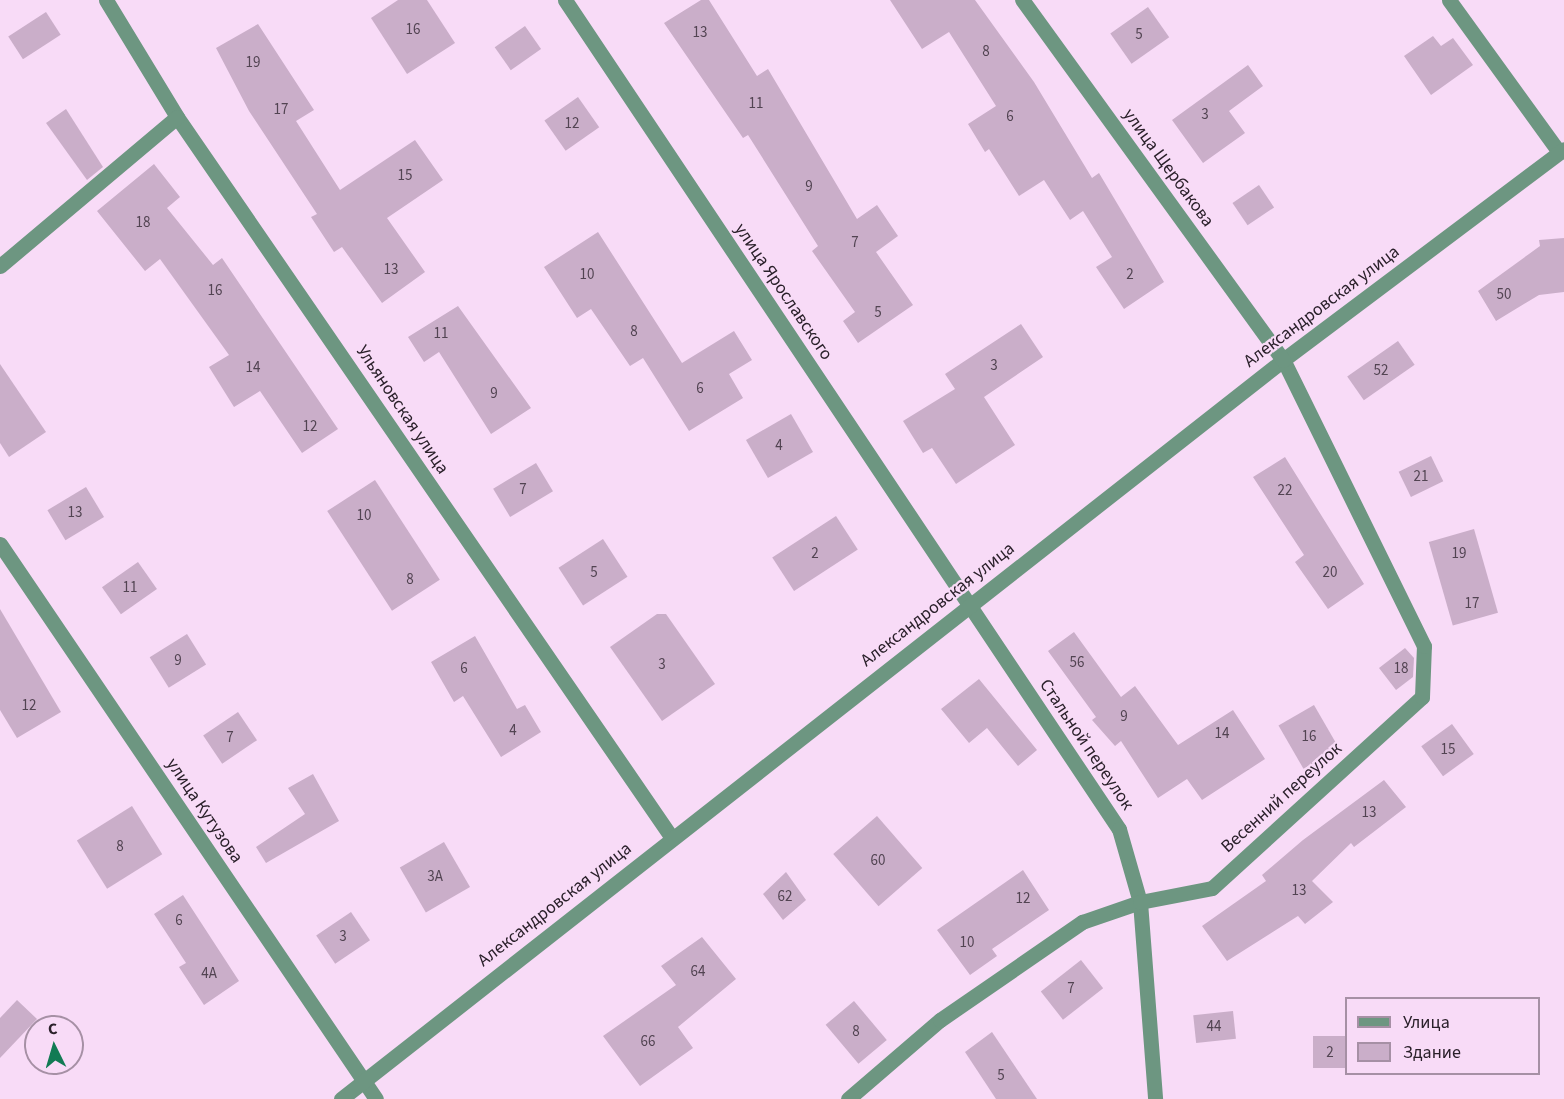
<!DOCTYPE html>
<meta charset="utf-8">
<style>
body{margin:0}
#map{position:relative;width:1564px;height:1099px;overflow:hidden;background:#f8dbf7;font-family:"Source Sans 3",sans-serif}
div>[style]{position:absolute}
.building>*{inset:0;background:#caaec9;transform-origin:0 0}
.minor>*{height:15px;margin:-7.5px;padding:0 7.5px;transform-origin:7.5px;border-radius:7.5px;background:#6d9681}
span{translate:-50% -50%;white-space:nowrap;text-align:center;line-height:1.15;-webkit-text-stroke:4.5px #f8dbf7;paint-order:stroke}
.number-label{font-size:15px;color:#524452}
.number-label span{-webkit-text-stroke-width:0}
.street-label{font-size:18px;color:#2a202a}
.legend{position:absolute;left:1345px;top:997px;width:195px;height:78px;box-sizing:border-box;background:#f8dbf7;border:2px solid #a690a5;margin:0;padding:8px 10px;list-style:none;font-size:18px;color:#2a202a}
.legend li{display:flex;align-items:center;gap:12px;height:30px}
.legend b{width:30px;border:2px solid #a690a5}
.north{position:absolute;left:24px;top:1015px;width:60px;height:60px;box-sizing:border-box;background:#f8dbf7;border:2px solid #a690a5;border-radius:50%;rotate:355deg;font-size:16px;font-weight:700;line-height:24px;text-align:center;color:#2a202a}
.north::after{content:'';display:block;margin:auto;width:21px;height:27px;background:#127b54;clip-path:polygon(50% 0,100% 100%,50% 72%,0 100%)}
</style>
<div id="map">
<div class="building">
<i style="clip-path:polygon(398px 0,427px 0,455px 43px,407px 74px,371px 18px)"></i>
<i style="clip-path:polygon(701px 0,709px 0,757px 76px,768px 69px,857px 219px,877px 205px,898px 236px,876px 252px,913px 305px,858px 343px,843px 321px,855px 312px,812px 251px,818px 246px,748px 135px,743px 138px,664px 23px)"></i>
<i style="clip-path:polygon(890px 0,975px 0,1034px 82px,1092px 178px,1099px 173px,1164px 282px,1124px 309px,1096px 267px,1112px 257px,1083px 211px,1070px 220px,1044px 180px,1019px 196px,989px 149px,985px 152px,968px 124px,996px 106px,949px 32px,922px 49px)"></i>
<i style="left:1148px;top:7px;width:37px;height:46px;rotate:55deg"></i>
<i style="left:46px;top:12px;width:27px;height:45px;rotate:57deg"></i>
<i style="clip-path:polygon(258px 24px,314px 110px,296px 121px,340px 190px,415px 140px,443px 180px,387px 218px,425px 272px,382px 303px,342px 247px,334px 252px,311px 217px,317px 214px,249px 111px,216px 48px)"></i>
<i style="left:525px;top:26px;width:28px;height:37px;rotate:55deg"></i>
<i style="clip-path:polygon(1433px 36px,1441px 46px,1453px 38px,1473px 65px,1431px 95px,1404px 56px)"></i>
<i style="clip-path:polygon(1248px 65px,1263px 86px,1229px 111px,1245px 133px,1203px 163px,1172px 120px)"></i>
<i style="left:578px;top:97px;width:37px;height:41px;rotate:55deg"></i>
<i style="clip-path:polygon(66px 109px,103px 167px,87px 180px,46px 123px)"></i>
<i style="clip-path:polygon(154px 164px,180px 197px,167px 208px,213px 265px,222px 258px,338px 429px,302px 453px,260px 391px,234px 407px,209px 367px,229px 355px,160px 259px,145px 271px,97px 211px)"></i>
<i style="left:1259px;top:185px;width:27px;height:32px;rotate:56deg"></i>
<i style="clip-path:polygon(598px 232px,682px 363px,734px 331px,752px 360px,729px 374px,743px 398px,689px 431px,643px 358px,630px 366px,591px 309px,577px 318px,544px 267px)"></i>
<i style="clip-path:polygon(1564px 238px,1564px 292px,1539px 295px,1496px 321px,1478px 291px,1540px 246px,1539px 240px)"></i>
<i style="clip-path:polygon(458px 306px,531px 408px,491px 434px,439px 352px,424px 362px,408px 337px)"></i>
<i style="clip-path:polygon(1021px 324px,1043px 357px,984px 397px,1015px 445px,956px 484px,932px 448px,923px 453px,903px 421px,955px 389px,945px 374px)"></i>
<i style="left:1398px;top:341px;width:29px;height:62px;rotate:55deg"></i>
<i style="clip-path:polygon(0 364px,46px 432px,9px 457px,0 443px)"></i>
<i style="left:791px;top:414px;width:44px;height:52px;rotate:60deg"></i>
<i style="left:1431px;top:456px;width:28px;height:36px;rotate:64deg"></i>
<i style="clip-path:polygon(1285px 457px,1364px 584px,1328px 609px,1295px 562px,1304px 555px,1253px 477px)"></i>
<i style="left:536px;top:463px;width:33px;height:50px;rotate:59deg"></i>
<i style="left:375px;top:480px;width:119px;height:57px;rotate:57deg"></i>
<i style="left:86px;top:487px;width:35px;height:45px;rotate:59deg"></i>
<i style="left:836px;top:516px;width:40px;height:76px;rotate:57deg"></i>
<i style="left:1474px;top:529px;width:87px;height:47px;rotate:74deg"></i>
<i style="left:603px;top:539px;width:45px;height:53px;rotate:57deg"></i>
<i style="left:138px;top:562px;width:33px;height:44px;rotate:55deg"></i>
<i style="clip-path:polygon(0 609px,61px 712px,17px 738px,0 710px)"></i>
<i style="clip-path:polygon(657px 614px,666px 614px,715px 684px,662px 721px,610px 647px)"></i>
<i style="clip-path:polygon(1074px 632px,1121px 697px,1135px 686px,1178px 745px,1233px 710px,1265px 759px,1202px 800px,1187px 779px,1158px 798px,1121px 741px,1115px 746px,1092px 720px,1096px 717px,1048px 651px)"></i>
<i style="left:187px;top:634px;width:36px;height:44px;rotate:58deg"></i>
<i style="clip-path:polygon(475px 636px,517px 709px,525px 705px,541px 732px,501px 757px,463px 696px,454px 702px,431px 662px)"></i>
<i style="clip-path:polygon(1405px 648px,1414px 658px,1413px 677px,1396px 690px,1379px 668px)"></i>
<i style="clip-path:polygon(979px 679px,1037px 750px,1018px 766px,987px 728px,969px 743px,941px 709px)"></i>
<i style="left:1314px;top:705px;width:50px;height:41px;rotate:60deg"></i>
<i style="left:238px;top:712px;width:34px;height:42px;rotate:56deg"></i>
<i style="left:1452px;top:724px;width:37px;height:38px;rotate:54deg"></i>
<i style="clip-path:polygon(313px 774px,339px 821px,266px 863px,256px 847px,305px 814px,288px 788px)"></i>
<i style="clip-path:polygon(1384px 780px,1406px 807px,1354px 847px,1351px 843px,1312px 881px,1333px 902px,1305px 924px,1298px 916px,1227px 961px,1202px 926px,1266px 881px,1262px 875px,1303px 840px)"></i>
<i style="left:132px;top:806px;width:57px;height:65px;rotate:58deg"></i>
<i style="left:877px;top:816px;width:69px;height:58px;rotate:49deg"></i>
<i style="left:444px;top:842px;width:52px;height:51px;rotate:60deg"></i>
<i style="clip-path:polygon(1023px 870px,1049px 910px,992px 949px,997px 956px,970px 975px,937px 930px)"></i>
<i style="clip-path:polygon(786px 872px,806px 900px,783px 920px,763px 894px)"></i>
<i style="clip-path:polygon(183px 895px,239px 981px,204px 1005px,179px 967px,186px 963px,154px 914px)"></i>
<i style="left:351px;top:912px;width:34px;height:42px;rotate:56deg"></i>
<i style="clip-path:polygon(702px 937px,736px 979px,678px 1027px,693px 1048px,640px 1086px,603px 1036px,676px 985px,661px 966px)"></i>
<i style="left:1081px;top:960px;width:36px;height:51px;rotate:52deg"></i>
<i style="clip-path:polygon(17px 1000px,37px 1019px,0 1058px,0 1018px)"></i>
<i style="left:854px;top:1001px;width:51px;height:37px;rotate:50deg"></i>
<i style="left:1233px;top:1011px;width:28px;height:40px;rotate:84deg"></i>
<i style="clip-path:polygon(992px 1032px,1037px 1099px,996px 1099px,965px 1052px)"></i>
<i style="left:1347px;top:1036px;width:32px;height:34px;rotate:90deg"></i>
</div>
<div class="minor">
<i style="left:106px;top:0;width:137px;rotate:58.7deg"></i>
<i style="left:177px;top:117px;width:875px;rotate:55.53deg"></i>
<i style="left:565px;top:0;width:997px;rotate:56.25deg"></i>
<i style="left:1119px;top:829px;width:76px;rotate:74deg"></i>
<i style="left:1140px;top:902px;width:198px;rotate:85.6deg"></i>
<i style="left:1449px;top:0;width:188px;rotate:54.1deg"></i>
<i style="left:0;top:266px;width:231px;rotate:-40.1deg"></i>
<i style="left:0;top:544px;width:670px;rotate:55.88deg"></i>
<i style="left:341px;top:1099px;width:1197px;rotate:-38.11deg"></i>
<i style="left:1283px;top:360px;width:351px;rotate:-36.9deg"></i>
<i style="left:848px;top:1099px;width:121px;rotate:-40.7deg"></i>
<i style="left:940px;top:1020px;width:173px;rotate:-34.6deg"></i>
<i style="left:1082px;top:922px;width:61px;rotate:-19deg"></i>
<i style="left:1140px;top:902px;width:73px;rotate:-11deg"></i>
<i style="left:1212px;top:888px;width:284px;rotate:-42.3deg"></i>
<i style="left:1422px;top:697px;width:51px;rotate:-87.8deg"></i>
<i style="left:1424px;top:646px;width:319px;rotate:-116.2deg"></i>
<i style="left:1283px;top:360px;width:445px;rotate:-125.9deg"></i>
</div>
<div class="number-label">
<span style="left:413px;top:30px">16</span>
<span style="left:700px;top:33px">13</span>
<span style="left:1139px;top:35px">5</span>
<span style="left:986px;top:52px">8</span>
<span style="left:253px;top:63px">19</span>
<span style="left:756px;top:104px">11</span>
<span style="left:281px;top:110px">17</span>
<span style="left:1205px;top:115px">3</span>
<span style="left:1010px;top:117px">6</span>
<span style="left:572px;top:124px">12</span>
<span style="left:405px;top:176px">15</span>
<span style="left:809px;top:187px">9</span>
<span style="left:143px;top:223px">18</span>
<span style="left:855px;top:243px">7</span>
<span style="left:391px;top:270px">13</span>
<span style="left:587px;top:275px">10</span>
<span style="left:1130px;top:275px">2</span>
<span style="left:215px;top:291px">16</span>
<span style="left:1504px;top:295px">50</span>
<span style="left:878px;top:313px">5</span>
<span style="left:634px;top:332px">8</span>
<span style="left:441px;top:334px">11</span>
<span style="left:994px;top:366px">3</span>
<span style="left:253px;top:368px">14</span>
<span style="left:1381px;top:371px">52</span>
<span style="left:700px;top:389px">6</span>
<span style="left:494px;top:394px">9</span>
<span style="left:310px;top:427px">12</span>
<span style="left:779px;top:446px">4</span>
<span style="left:1421px;top:477px">21</span>
<span style="left:523px;top:490px">7</span>
<span style="left:1285px;top:491px">22</span>
<span style="left:75px;top:513px">13</span>
<span style="left:364px;top:516px">10</span>
<span style="left:815px;top:554px">2</span>
<span style="left:1459px;top:554px">19</span>
<span style="left:594px;top:573px">5</span>
<span style="left:1330px;top:573px">20</span>
<span style="left:410px;top:580px">8</span>
<span style="left:130px;top:588px">11</span>
<span style="left:1472px;top:604px">17</span>
<span style="left:178px;top:661px">9</span>
<span style="left:1077px;top:663px">56</span>
<span style="left:662px;top:665px">3</span>
<span style="left:464px;top:669px">6</span>
<span style="left:1401px;top:669px">18</span>
<span style="left:29px;top:706px">12</span>
<span style="left:1124px;top:717px">9</span>
<span style="left:513px;top:731px">4</span>
<span style="left:1222px;top:734px">14</span>
<span style="left:1309px;top:737px">16</span>
<span style="left:230px;top:738px">7</span>
<span style="left:1448px;top:750px">15</span>
<span style="left:1369px;top:813px">13</span>
<span style="left:120px;top:847px">8</span>
<span style="left:878px;top:861px">60</span>
<span style="left:435px;top:877px">3А</span>
<span style="left:1299px;top:891px">13</span>
<span style="left:785px;top:897px">62</span>
<span style="left:1023px;top:899px">12</span>
<span style="left:179px;top:921px">6</span>
<span style="left:343px;top:937px">3</span>
<span style="left:967px;top:943px">10</span>
<span style="left:698px;top:972px">64</span>
<span style="left:209px;top:974px">4А</span>
<span style="left:1071px;top:989px">7</span>
<span style="left:1214px;top:1027px">44</span>
<span style="left:856px;top:1032px">8</span>
<span style="left:648px;top:1042px">66</span>
<span style="left:1330px;top:1053px">2</span>
<span style="left:1001px;top:1076px">5</span>
</div>
<div class="street-label">
<span style="left:1168px;top:168px;rotate:54deg">улица Щербакова</span>
<span style="left:783px;top:292px;rotate:56deg">улица Ярославского</span>
<span style="left:1322px;top:307px;rotate:-37deg">Александровская улица</span>
<span style="left:402px;top:410px;rotate:56deg">Ульяновская улица</span>
<span style="left:938px;top:605px;rotate:-38deg">Александровская улица</span>
<span style="left:1086px;top:745px;rotate:56deg">Стальной переулок</span>
<span style="left:1282px;top:798px;rotate:-42deg">Весенний переулок</span>
<span style="left:204px;top:811px;rotate:56deg">улица Кутузова</span>
<span style="left:555px;top:905px;rotate:-38deg">Александровская улица</span>
</div>
<ul class="legend">
<li><b style="height:8px;background:#6d9681"></b>Улица</li>
<li><b style="height:16px;background:#caaec9"></b>Здание</li>
</ul>
<div class="north">С</div>
</div>
